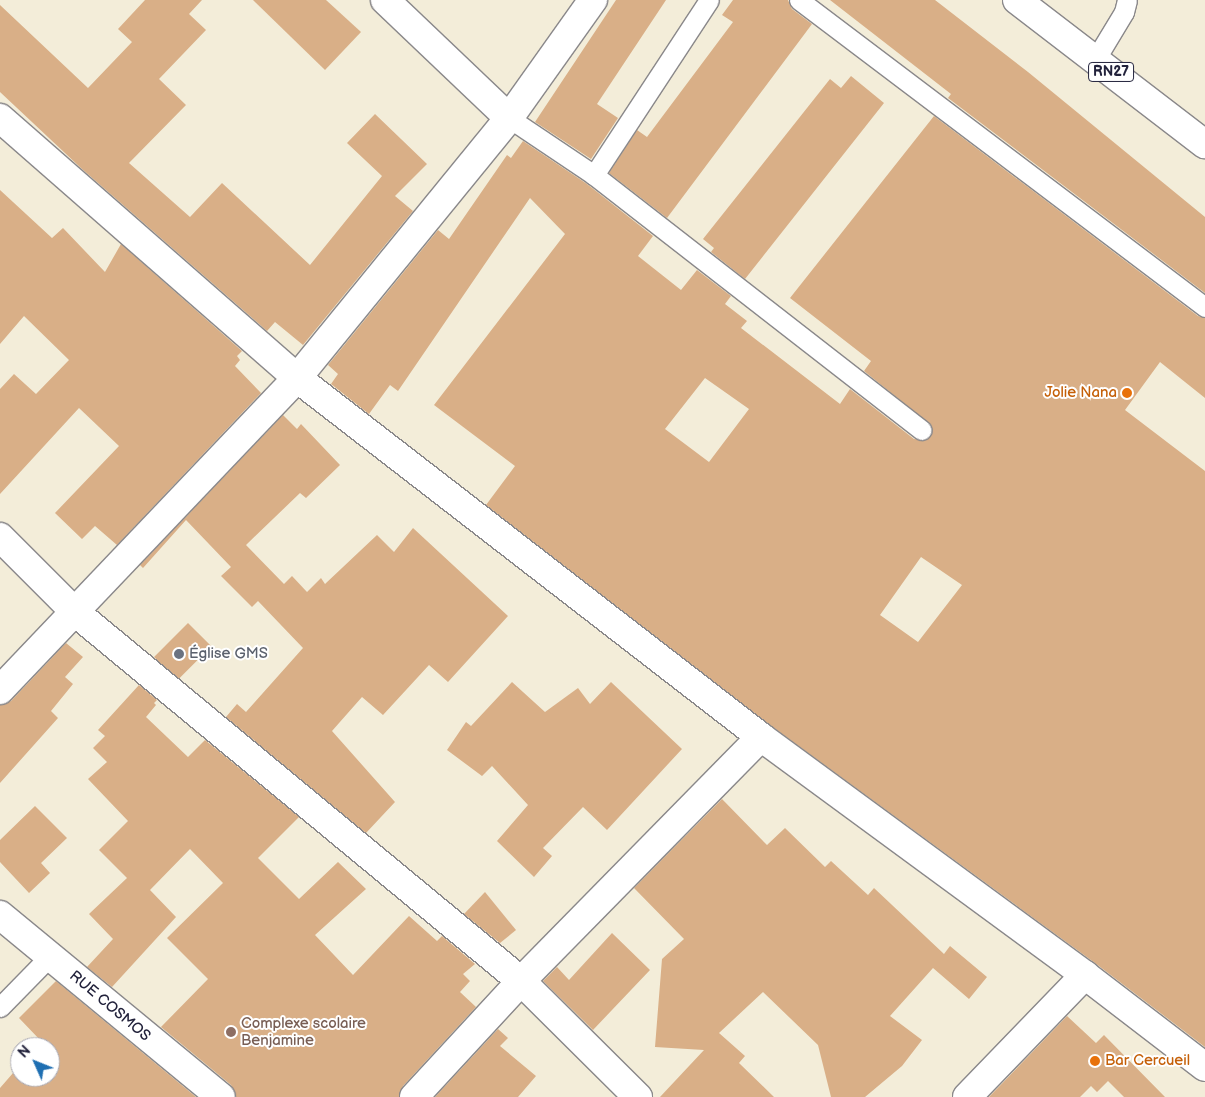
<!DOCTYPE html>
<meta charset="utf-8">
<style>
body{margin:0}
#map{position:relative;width:1205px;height:1097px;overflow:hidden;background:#f3edd9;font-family:"Balsamiq Sans",sans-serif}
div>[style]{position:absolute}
.building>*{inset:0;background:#d9af87;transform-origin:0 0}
.roads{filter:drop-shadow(1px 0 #8a888a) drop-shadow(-1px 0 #8a888a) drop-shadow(0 1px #8a888a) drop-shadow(0 -1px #8a888a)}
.lane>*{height:19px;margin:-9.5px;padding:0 9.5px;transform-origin:9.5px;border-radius:9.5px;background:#fff}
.street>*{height:28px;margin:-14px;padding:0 14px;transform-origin:14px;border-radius:14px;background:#fff}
.primary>*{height:28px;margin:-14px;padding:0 14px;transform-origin:14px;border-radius:14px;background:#fff}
.dots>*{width:14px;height:14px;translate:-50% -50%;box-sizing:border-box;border:2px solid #fff;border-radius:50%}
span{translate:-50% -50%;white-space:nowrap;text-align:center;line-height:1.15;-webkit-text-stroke:4px #fff;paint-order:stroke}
.shield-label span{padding:1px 4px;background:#fff;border:1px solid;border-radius:4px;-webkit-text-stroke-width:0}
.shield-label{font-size:14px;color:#22223b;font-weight:700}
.food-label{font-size:15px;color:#c56008}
.right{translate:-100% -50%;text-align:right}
.left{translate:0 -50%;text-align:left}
.worship-label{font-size:15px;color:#5b616d}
.street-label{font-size:15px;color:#22223b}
.education-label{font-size:15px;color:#785e54}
.north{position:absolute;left:10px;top:1037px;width:50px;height:50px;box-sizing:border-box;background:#fff;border:1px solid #a7a7b1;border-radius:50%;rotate:314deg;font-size:14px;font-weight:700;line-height:20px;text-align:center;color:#22223b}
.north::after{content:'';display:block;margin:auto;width:18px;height:22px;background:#1f6fb2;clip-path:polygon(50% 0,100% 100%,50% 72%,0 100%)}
</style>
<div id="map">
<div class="building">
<i style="clip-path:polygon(145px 0,202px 0,189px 14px,206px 30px,159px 79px,186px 105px,129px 163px,190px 217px,222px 183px,310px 265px,382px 176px,347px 143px,375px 114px,427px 164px,395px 196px,413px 211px,303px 345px,275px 322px,267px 331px,82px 169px,0 92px,0 5px,88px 88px,132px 42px,118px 29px)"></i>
<i style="clip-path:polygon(253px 0,326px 0,361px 32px,325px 70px)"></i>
<i style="clip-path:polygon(616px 0,666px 0,597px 104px,618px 118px,591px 159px,535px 122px)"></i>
<i style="clip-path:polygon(733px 0,788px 0,792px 9px,812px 24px,667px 218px,609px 173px,637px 130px,647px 137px,733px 22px,722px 15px)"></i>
<i style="clip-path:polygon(830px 0,935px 0,1028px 72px,1205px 217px,1205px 293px,948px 98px,951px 94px)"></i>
<i style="clip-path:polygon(851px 76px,884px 103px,745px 279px,711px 252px,714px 248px,703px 239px,830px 79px,841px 88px)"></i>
<i style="clip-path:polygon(evenodd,934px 116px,1198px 316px,1205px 318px,1205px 398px,1160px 362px,1125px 410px,1205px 471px,1205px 1047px,1095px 963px,770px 725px,486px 505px,515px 466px,434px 405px,565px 234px,530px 198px,398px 391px,390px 385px,369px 414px,331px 384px,338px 374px,328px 365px,438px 230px,449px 239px,507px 155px,511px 158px,523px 141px,587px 184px,653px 236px,638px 256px,681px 290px,697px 270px,731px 296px,725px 304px,747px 321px,741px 328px,840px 404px,850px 389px,914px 439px,926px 440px,932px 432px,931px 425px,864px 371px,871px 361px,790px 298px,934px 116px,705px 378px,749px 409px,709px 462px,665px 429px,705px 378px,934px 116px,921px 557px,962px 585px,918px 642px,880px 615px,921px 557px)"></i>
<i style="clip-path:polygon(0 190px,52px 238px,63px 228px,105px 272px,121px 244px,242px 351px,237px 356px,240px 360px,235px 366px,261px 393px,117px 545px,95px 526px,82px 539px,55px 513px,119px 446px,79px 408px,0 494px,0 389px,14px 374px,36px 394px,69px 360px,24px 316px,0 344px)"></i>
<i style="clip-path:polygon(283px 415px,297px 429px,301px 424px,340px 465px,306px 498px,300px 493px,246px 545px,284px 584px,292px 576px,307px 592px,321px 578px,325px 584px,377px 535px,394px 552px,413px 528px,508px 616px,448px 682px,429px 665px,383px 715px,362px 697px,332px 731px,395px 802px,366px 833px,226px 717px,237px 704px,246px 712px,303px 648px,258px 601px,252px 607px,221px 576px,231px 567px,186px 520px,143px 568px,140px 565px)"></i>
<i style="left:188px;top:623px;width:33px;height:48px;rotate:45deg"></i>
<i style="clip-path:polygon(66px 643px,83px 657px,65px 677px,73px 684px,51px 711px,58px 718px,0 783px,0 705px,11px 701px)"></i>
<i style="clip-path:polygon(512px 682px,545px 712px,578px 688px,590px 704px,611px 682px,682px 749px,607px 830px,583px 807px,543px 848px,552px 856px,534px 877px,497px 841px,528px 805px,492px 766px,482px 776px,447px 750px,466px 722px,471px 726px)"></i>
<i style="clip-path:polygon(139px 685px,157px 700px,154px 703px,156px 705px,146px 717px,188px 757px,205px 740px,299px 817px,258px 858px,299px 899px,338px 862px,366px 889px,315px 935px,353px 975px,409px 916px,437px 941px,442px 936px,475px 964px,463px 974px,470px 981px,460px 992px,476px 1007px,403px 1086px,399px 1097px,236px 1097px,231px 1085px,161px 1027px,208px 979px,167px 938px,223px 883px,190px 849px,150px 890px,176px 917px,112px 987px,87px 967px,113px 939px,89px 914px,127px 878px,99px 850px,128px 821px,88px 779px,107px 762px,93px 748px,105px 736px,98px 730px)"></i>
<i style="clip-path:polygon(722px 799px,767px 845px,785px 828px,825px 867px,831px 861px,868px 895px,874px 888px,944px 954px,950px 946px,987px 977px,969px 999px,933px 968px,890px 1016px,922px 1040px,902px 1066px,865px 1097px,831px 1097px,818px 1045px,763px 992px,719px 1033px,745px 1056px,739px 1063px,774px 1097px,660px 1097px,704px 1050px,655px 1047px,662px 959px,684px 939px,634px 888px)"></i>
<i style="clip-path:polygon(35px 806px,67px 838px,41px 863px,50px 873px,29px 893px,0 862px,0 840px)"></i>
<i style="clip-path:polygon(485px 892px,516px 930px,500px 943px,464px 914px)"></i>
<i style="clip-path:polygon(612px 933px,650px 970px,593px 1030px,543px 981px,557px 967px,569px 980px)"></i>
<i style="clip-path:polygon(56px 981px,196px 1097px,0 1097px,0 1088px,20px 1065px,20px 1077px,50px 1077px,50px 1047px,35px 1047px,41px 1041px,19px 1018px)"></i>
<i style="clip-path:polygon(1067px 1016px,1096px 1043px,1104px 1035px,1165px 1097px,1124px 1097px,1108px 1081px,1097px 1092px,1091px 1086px,1080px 1097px,989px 1097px)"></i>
<i style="clip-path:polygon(498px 1029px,508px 1038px,500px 1046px,536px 1076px,518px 1097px,435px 1097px)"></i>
</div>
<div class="roads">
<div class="lane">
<i style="left:799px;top:0;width:509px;rotate:37.1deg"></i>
<i style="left:1095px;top:60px;width:56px;rotate:-58.9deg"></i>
<i style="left:1124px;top:12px;width:12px;rotate:-76deg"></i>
<i style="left:509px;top:118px;width:102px;rotate:33.8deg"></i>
<i style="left:594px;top:175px;width:415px;rotate:37.9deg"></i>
<i style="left:594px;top:175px;width:209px;rotate:-56.7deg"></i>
<i style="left:0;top:1007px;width:71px;rotate:-45.6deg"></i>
</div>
<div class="street">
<i style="left:385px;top:0;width:171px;rotate:43.6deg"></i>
<i style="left:0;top:118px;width:395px;rotate:41.2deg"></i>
<i style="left:297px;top:378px;width:587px;rotate:37.73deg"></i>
<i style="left:761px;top:737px;width:402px;rotate:36.3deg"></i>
<i style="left:1085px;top:975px;width:151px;rotate:37.5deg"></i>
<i style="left:0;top:537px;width:106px;rotate:45deg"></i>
<i style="left:75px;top:612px;width:579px;rotate:39.6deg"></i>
<i style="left:521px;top:981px;width:165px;rotate:44.8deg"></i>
<i style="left:0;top:690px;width:431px;rotate:-46.4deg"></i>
<i style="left:297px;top:378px;width:335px;rotate:-50.8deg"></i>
<i style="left:509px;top:118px;width:145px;rotate:-54.6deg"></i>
<i style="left:0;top:915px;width:286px;rotate:39.5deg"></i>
<i style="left:414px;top:1097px;width:158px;rotate:-47.3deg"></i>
<i style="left:521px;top:981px;width:342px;rotate:-45.5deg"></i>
<i style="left:967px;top:1097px;width:170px;rotate:-46deg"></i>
</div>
<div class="primary">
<i style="left:1017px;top:0;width:237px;rotate:37.5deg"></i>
</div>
</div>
<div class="dots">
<i style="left:1127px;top:393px;background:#e8710a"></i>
<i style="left:179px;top:654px;background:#6b7280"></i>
<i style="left:231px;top:1032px;background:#8d6e63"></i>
<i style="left:1095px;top:1061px;background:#e8710a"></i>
</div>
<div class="shield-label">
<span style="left:1111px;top:72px">RN27</span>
</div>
<div class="food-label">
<span class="right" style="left:1117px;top:393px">Jolie Nana</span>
<span class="left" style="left:1105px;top:1061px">Bar Cercueil</span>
</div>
<div class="worship-label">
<span class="left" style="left:189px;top:654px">Église GMS</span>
</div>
<div class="street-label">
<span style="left:110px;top:1006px;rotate:40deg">RUE COSMOS</span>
</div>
<div class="education-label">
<span class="left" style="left:241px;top:1032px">Complexe scolaire<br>Benjamine</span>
</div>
<div class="north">N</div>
</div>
